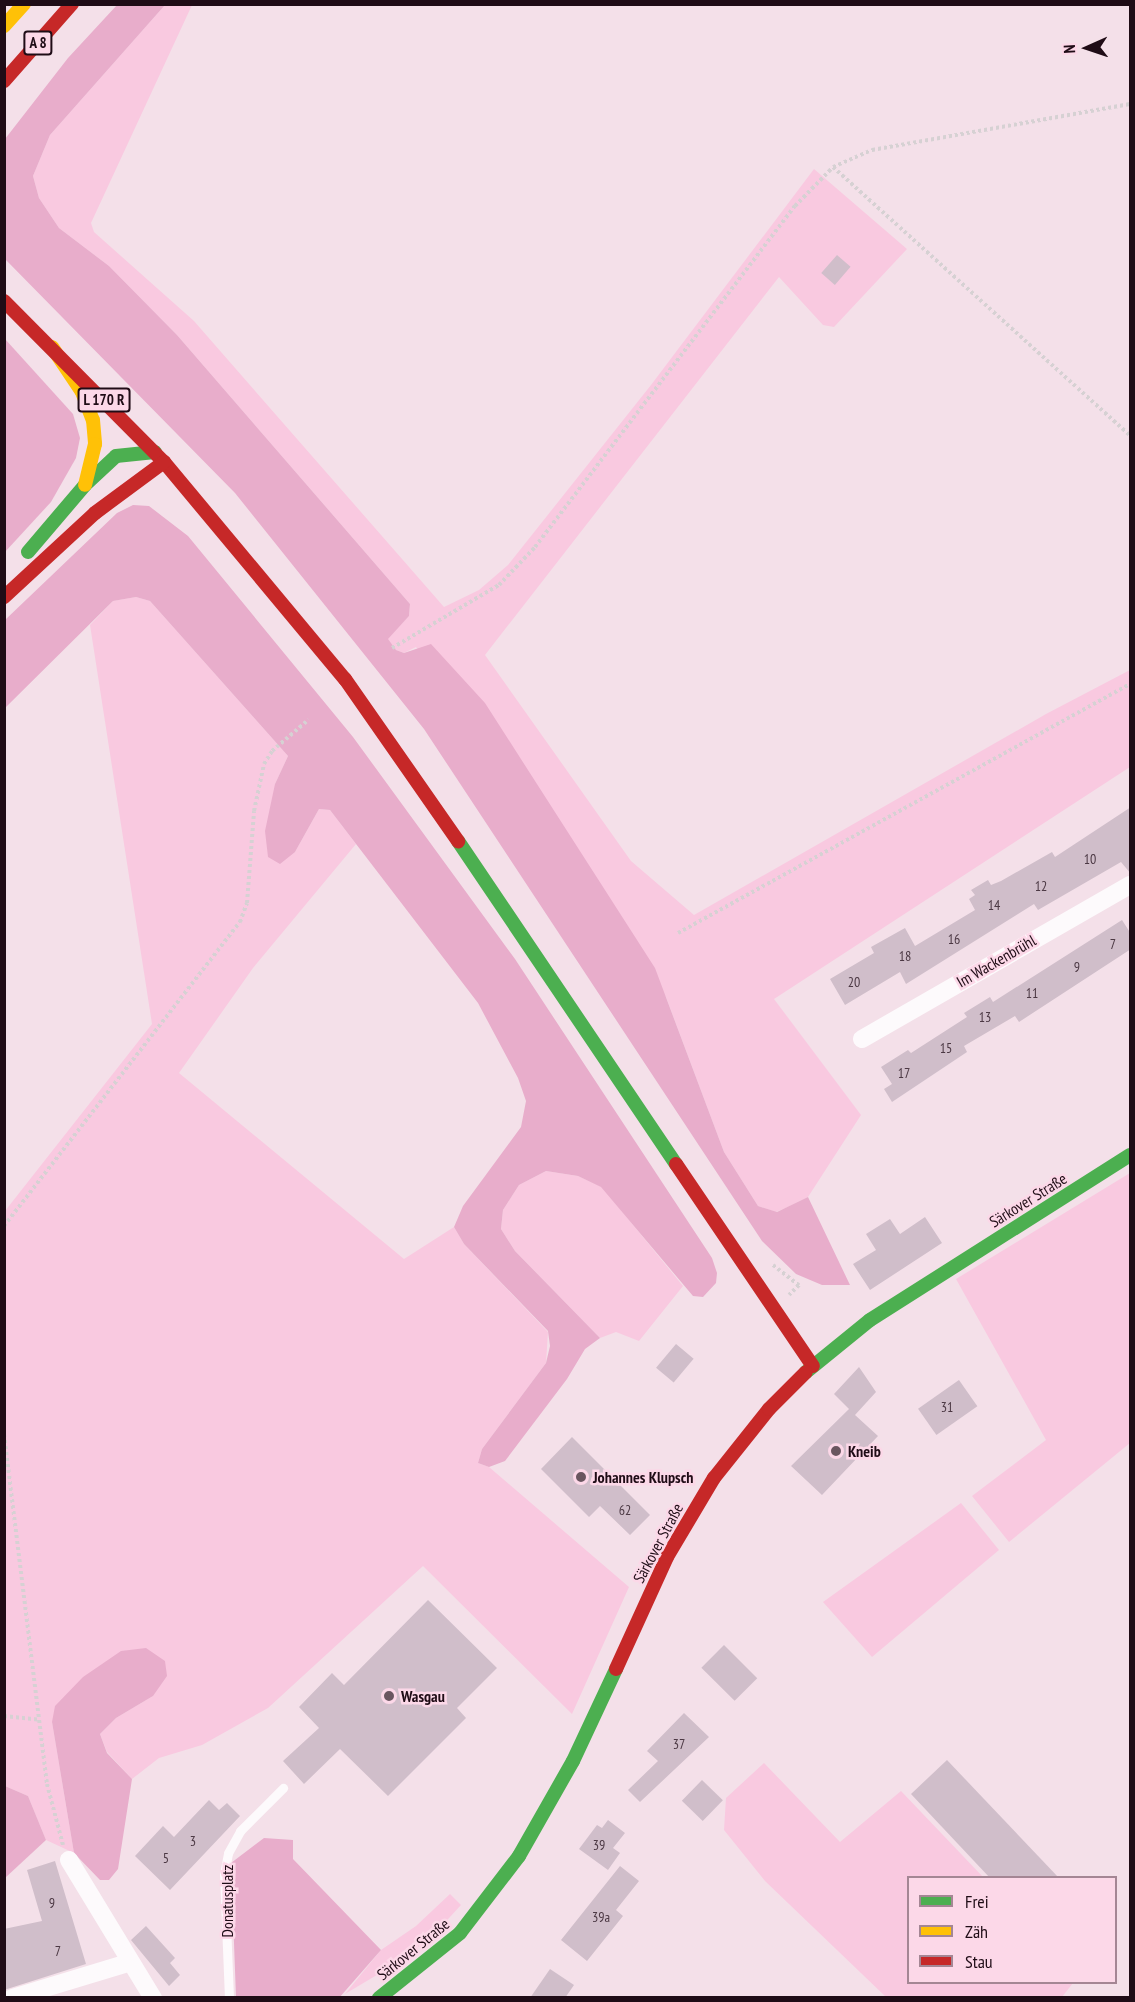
<!DOCTYPE html>
<meta charset="utf-8">
<style>
body{margin:0}
#map{position:relative;width:1135px;height:2002px;overflow:hidden;background:#f4e0e9;font-family:"PT Sans Narrow",sans-serif}
div>[style]{position:absolute}
.green>*{inset:0;background:#f9c9e0}
.forest>*{inset:0;background:#e8adcb}
.building>*{inset:0;background:#d0beca;transform-origin:0 0}
.path>*{height:4px;margin-top:-2px;transform-origin:0;background:repeating-linear-gradient(90deg,#d6d1d3 0 3px,transparent 0 6px)}
.lane>*{height:9px;margin:-4.5px;padding:0 4.5px;transform-origin:4.5px;border-radius:4.5px;background:#fdfafc}
.street>*{height:18px;margin:-9px;padding:0 9px;transform-origin:9px;border-radius:9px;background:#fdfafc}
.fast>*{height:14px;margin:-7px;padding:0 7px;transform-origin:7px;border-radius:7px;background:#4caf50}
.slow>*{height:14px;margin:-7px;padding:0 7px;transform-origin:7px;border-radius:7px;background:#ffc107}
.jam>*{height:14px;margin:-7px;padding:0 7px;transform-origin:7px;border-radius:7px;background:#c62828}
.dots>*{width:16px;height:16px;translate:-50% -50%;box-sizing:border-box;border:3px solid #fcd8e8;border-radius:50%}
span{translate:-50% -50%;white-space:nowrap;text-align:center;line-height:1.15;-webkit-text-stroke:5px #fcd8e8;paint-order:stroke}
.number-label{font-size:14px;color:#4b3843}
.number-label span{-webkit-text-stroke-width:0}
.shield-label span{padding:2px 4px;background:#fcd8e8;border:2px solid;border-radius:4px;-webkit-text-stroke-width:0}
.shield-label{font-size:15px;color:#1f0c16;font-weight:700}
.street-label{font-size:16px;color:#1f0c16}
.poi-label{font-size:16px;color:#1f0c16;font-weight:700}
.left{translate:0 -50%;text-align:left}
.frame{position:absolute;inset:0;border:6px solid #1f0c16;pointer-events:none}
.legend{position:absolute;left:907px;top:1876px;width:210px;height:108px;box-sizing:border-box;background:#fcd8e8;border:2px solid #a48694;margin:0;padding:8px 10px;list-style:none;font-size:18px;color:#1f0c16}
.legend li{display:flex;align-items:center;gap:12px;height:30px}
.legend b{width:30px;border:2px solid #a48694}
.north{position:absolute;left:1057px;top:18px;width:60px;height:60px;-webkit-text-stroke:4px #fcd8e8;paint-order:stroke;rotate:267deg;font-size:16px;font-weight:700;line-height:24px;text-align:center;color:#1f0c16}
.north::after{content:'';display:block;margin:auto;width:21px;height:27px;background:#1f0c16;clip-path:polygon(50% 0,100% 100%,50% 72%,0 100%)}
</style>
<div id="map">
<div class="green">
<i style="clip-path:polygon(165px 5px,192px 5px,91px 223px,94px 232px,194px 321px,444px 607px,479px 590px,508px 565px,651px 385px,814px 169px,907px 249px,834px 327px,823px 325px,779px 277px,485px 655px,631px 861px,694px 915px,1046px 714px,1130px 670px,1130px 767px,774px 999px,861px 1115px,808px 1197px,788px 1207px,776px 1212px,758px 1206px,724px 1152px,666px 997px,416px 647px,404px 653px,396px 650px,387px 639px,409px 616px,410px 604px,177px 335px,109px 266px,59px 228px,39px 198px,33px 176px,50px 135px)"></i>
<i style="clip-path:polygon(136px 597px,150px 601px,288px 756px,275px 784px,295px 852px,319px 809px,330px 810px,356px 844px,253px 968px,179px 1073px,404px 1259px,454px 1227px,464px 1244px,548px 1332px,546px 1363px,482px 1449px,478px 1463px,489px 1467px,629px 1587px,572px 1714px,423px 1566px,268px 1708px,202px 1745px,159px 1758px,132px 1779px,107px 1752px,100px 1734px,116px 1718px,153px 1696px,52px 1722px,74px 1853px,46px 1840px,28px 1796px,5px 1786px,5px 1211px,152px 1024px,90px 625px,113px 601px)"></i>
<i style="clip-path:polygon(546px 1171px,578px 1176px,602px 1187px,683px 1286px,639px 1341px,616px 1332px,600px 1338px,515px 1251px,501px 1229px,503px 1210px,519px 1185px)"></i>
<i style="clip-path:polygon(1130px 1173px,1130px 1443px,1009px 1542px,972px 1496px,1046px 1440px,956px 1279px)"></i>
<i style="clip-path:polygon(961px 1503px,999px 1550px,872px 1657px,823px 1602px)"></i>
<i style="clip-path:polygon(764px 1763px,840px 1842px,901px 1791px,983px 1877px,908px 1878px,908px 1982px,1073px 1983px,1062px 1997px,886px 1997px,765px 1881px,724px 1830px,726px 1798px)"></i>
<i style="clip-path:polygon(450px 1894px,461px 1905px,438px 1930px,407px 1957px,345px 1994px,381px 1950px,416px 1926px)"></i>
</div>
<div class="forest">
<i style="clip-path:polygon(117px 5px,165px 5px,50px 135px,33px 176px,39px 198px,59px 228px,109px 266px,177px 335px,410px 604px,409px 616px,388px 639px,396px 650px,404px 653px,431px 644px,485px 703px,655px 968px,724px 1152px,758px 1206px,777px 1212px,808px 1197px,850px 1285px,822px 1285px,796px 1274px,762px 1241px,424px 729px,235px 493px,5px 259px,5px 139px,68px 58px)"></i>
<i style="clip-path:polygon(5px 339px,73px 414px,80px 438px,76px 458px,51px 502px,5px 552px)"></i>
<i style="clip-path:polygon(133px 505px,149px 506px,188px 536px,353px 737px,515px 959px,712px 1258px,717px 1273px,716px 1283px,703px 1297px,693px 1296px,601px 1187px,578px 1176px,546px 1171px,519px 1185px,503px 1210px,501px 1229px,515px 1251px,600px 1338px,585px 1349px,567px 1379px,505px 1461px,489px 1467px,478px 1463px,482px 1449px,546px 1363px,550px 1346px,548px 1331px,464px 1244px,454px 1227px,463px 1206px,521px 1127px,526px 1101px,518px 1078px,478px 1003px,330px 810px,319px 809px,295px 852px,280px 864px,268px 857px,265px 831px,275px 784px,288px 756px,150px 601px,136px 597px,113px 601px,5px 708px,5px 620px,117px 513px)"></i>
<i style="clip-path:polygon(146px 1648px,165px 1661px,167px 1676px,153px 1696px,116px 1718px,100px 1734px,107px 1753px,132px 1779px,118px 1869px,109px 1880px,100px 1880px,74px 1853px,52px 1722px,55px 1706px,83px 1677px,121px 1651px)"></i>
<i style="clip-path:polygon(5px 1786px,28px 1796px,46px 1840px,5px 1878px)"></i>
<i style="clip-path:polygon(264px 1838px,293px 1840px,293px 1859px,381px 1950px,339px 1998px,236px 1997px,231px 1863px)"></i>
</div>
<div class="building">
<i style="left:837px;top:255px;width:18px;height:24px;rotate:41deg"></i>
<i style="clip-path:polygon(1131px 807px,1131px 874px,1121px 862px,1038px 910px,1034px 904px,906px 984px,900px 972px,845px 1005px,830px 979px,874px 953px,871px 947px,905px 928px,915px 946px,975px 910px,969px 899px,975px 895px,971px 890px,988px 880px,991px 885px,1001px 881px,1052px 852px,1055px 857px)"></i>
<i style="clip-path:polygon(1122px 920px,1131px 934px,1131px 949px,1019px 1022px,1015px 1016px,964px 1046px,967px 1052px,892px 1102px,884px 1089px,892px 1084px,881px 1067px,908px 1050px,911px 1053px,967px 1017px,964px 1013px,990px 997px,993px 1002px)"></i>
<i style="clip-path:polygon(925px 1217px,942px 1243px,870px 1290px,853px 1264px,876px 1250px,866px 1234px,890px 1219px,900px 1234px)"></i>
<i style="left:676px;top:1344px;width:23px;height:31px;rotate:40deg"></i>
<i style="clip-path:polygon(859px 1367px,876px 1392px,855px 1415px,878px 1436px,822px 1495px,791px 1466px,849px 1409px,853px 1413px,834px 1394px)"></i>
<i style="left:959px;top:1380px;width:32px;height:50px;rotate:55deg"></i>
<i style="clip-path:polygon(572px 1437px,650px 1515px,630px 1535px,600px 1506px,589px 1517px,541px 1469px)"></i>
<i style="clip-path:polygon(428px 1600px,497px 1668px,457px 1708px,466px 1718px,388px 1796px,340px 1749px,304px 1784px,283px 1761px,319px 1728px,299px 1707px,332px 1673px,344px 1685px)"></i>
<i style="left:724px;top:1645px;width:47px;height:32px;rotate:45deg"></i>
<i style="clip-path:polygon(684px 1713px,709px 1737px,640px 1802px,628px 1790px,658px 1761px,647px 1751px)"></i>
<i style="clip-path:polygon(947px 1760px,1059px 1878px,990px 1878px,911px 1794px)"></i>
<i style="left:702px;top:1780px;width:29px;height:29px;rotate:44deg"></i>
<i style="clip-path:polygon(209px 1800px,219px 1810px,227px 1803px,240px 1816px,170px 1890px,135px 1856px,163px 1826px,174px 1837px)"></i>
<i style="clip-path:polygon(608px 1820px,625px 1833px,613px 1848px,620px 1853px,608px 1870px,579px 1849px,597px 1825px,602px 1828px)"></i>
<i style="clip-path:polygon(55px 1861px,86px 1964px,4px 1990px,4px 1929px,42px 1921px,27px 1870px)"></i>
<i style="clip-path:polygon(620px 1866px,639px 1881px,616px 1910px,623px 1916px,587px 1961px,561px 1940px)"></i>
<i style="clip-path:polygon(146px 1926px,175px 1958px,170px 1963px,180px 1975px,169px 1986px,131px 1940px)"></i>
<i style="clip-path:polygon(550px 1969px,574px 1985px,565px 1998px,530px 1998px)"></i>
</div>
<div class="path">
<i style="left:833px;top:167px;width:400px;rotate:42.1deg"></i>
<i style="left:392px;top:648px;width:124px;rotate:-30.5deg"></i>
<i style="left:499px;top:585px;width:52px;rotate:-46.5deg"></i>
<i style="left:535px;top:547px;width:429px;rotate:-52.7deg"></i>
<i style="left:795px;top:206px;width:54px;rotate:-45.7deg"></i>
<i style="left:833px;top:167px;width:43px;rotate:-23.6deg"></i>
<i style="left:872px;top:150px;width:262px;rotate:-10.1deg"></i>
<i style="left:678px;top:933px;width:516px;rotate:-28.85deg"></i>
<i style="left:4px;top:1226px;width:385px;rotate:-52.2deg"></i>
<i style="left:240px;top:922px;width:20px;rotate:-70deg"></i>
<i style="left:247px;top:903px;width:92px;rotate:-85.6deg"></i>
<i style="left:254px;top:811px;width:48px;rotate:-78deg"></i>
<i style="left:264px;top:764px;width:15px;rotate:-58deg"></i>
<i style="left:272px;top:751px;width:48px;rotate:-40.7deg"></i>
<i style="left:773px;top:1265px;width:33px;rotate:38deg"></i>
<i style="left:799px;top:1285px;width:14px;rotate:135deg"></i>
<i style="left:4px;top:1434px;width:353px;rotate:83deg"></i>
<i style="left:47px;top:1784px;width:63px;rotate:75.3deg"></i>
<i style="left:4px;top:1716px;width:36px;rotate:6deg"></i>
</div>
<div class="lane">
<i style="left:229px;top:1998px;width:124px;rotate:-92.3deg"></i>
<i style="left:224px;top:1874px;width:21px;rotate:-79deg"></i>
<i style="left:228px;top:1853px;width:25px;rotate:-61deg"></i>
<i style="left:240px;top:1831px;width:61px;rotate:-45deg"></i>
</div>
<div class="street">
<i style="left:862px;top:1039px;width:309px;rotate:-29.9deg"></i>
<i style="left:69px;top:1860px;width:162px;rotate:58.7deg"></i>
<i style="left:12px;top:1998px;width:124px;rotate:-16.8deg"></i>
</div>
<div class="fast">
<i style="left:28px;top:552px;width:88px;rotate:-49.6deg"></i>
<i style="left:85px;top:485px;width:42px;rotate:-43.1deg"></i>
<i style="left:116px;top:456px;width:39px;rotate:-6deg"></i>
<i style="left:458px;top:841px;width:390px;rotate:56deg"></i>
<i style="left:806px;top:1372px;width:82px;rotate:-39.1deg"></i>
<i style="left:870px;top:1320px;width:308px;rotate:-32.4deg"></i>
<i style="left:379px;top:1998px;width:104px;rotate:-38.7deg"></i>
<i style="left:460px;top:1933px;width:97px;rotate:-52.5deg"></i>
<i style="left:519px;top:1856px;width:109px;rotate:-60.4deg"></i>
<i style="left:573px;top:1761px;width:102px;rotate:-64.9deg"></i>
</div>
<div class="slow">
<i style="left:4px;top:26px;width:30px;rotate:-48deg"></i>
<i style="left:52px;top:347px;width:54px;rotate:56.3deg"></i>
<i style="left:82px;top:392px;width:30px;rotate:69deg"></i>
<i style="left:93px;top:420px;width:24px;rotate:85deg"></i>
<i style="left:95px;top:444px;width:42px;rotate:103.7deg"></i>
</div>
<div class="jam">
<i style="left:4px;top:81px;width:103px;rotate:-48.6deg"></i>
<i style="left:4px;top:301px;width:227px;rotate:45.2deg"></i>
<i style="left:164px;top:462px;width:283px;rotate:50.2deg"></i>
<i style="left:345px;top:679px;width:198px;rotate:55.1deg"></i>
<i style="left:4px;top:597px;width:124px;rotate:-42.7deg"></i>
<i style="left:95px;top:513px;width:86px;rotate:-36.5deg"></i>
<i style="left:676px;top:1164px;width:244px;rotate:55.9deg"></i>
<i style="left:616px;top:1669px;width:123px;rotate:-65.5deg"></i>
<i style="left:667px;top:1557px;width:92px;rotate:-59.3deg"></i>
<i style="left:714px;top:1478px;width:88px;rotate:-51.4deg"></i>
<i style="left:769px;top:1409px;width:52px;rotate:-45deg"></i>
</div>
<div class="dots">
<i style="left:836px;top:1451px;background:#6a5660"></i>
<i style="left:581px;top:1477px;background:#6a5660"></i>
<i style="left:389px;top:1696px;background:#6a5660"></i>
</div>
<div class="number-label">
<span style="left:1090px;top:859px">10</span>
<span style="left:1041px;top:886px">12</span>
<span style="left:994px;top:905px">14</span>
<span style="left:954px;top:939px">16</span>
<span style="left:1113px;top:944px">7</span>
<span style="left:905px;top:956px">18</span>
<span style="left:1077px;top:967px">9</span>
<span style="left:854px;top:982px">20</span>
<span style="left:1032px;top:993px">11</span>
<span style="left:985px;top:1017px">13</span>
<span style="left:946px;top:1048px">15</span>
<span style="left:904px;top:1073px">17</span>
<span style="left:947px;top:1407px">31</span>
<span style="left:625px;top:1510px">62</span>
<span style="left:679px;top:1744px">37</span>
<span style="left:193px;top:1841px">3</span>
<span style="left:599px;top:1845px">39</span>
<span style="left:166px;top:1858px">5</span>
<span style="left:52px;top:1903px">9</span>
<span style="left:601px;top:1917px">39a</span>
<span style="left:58px;top:1951px">7</span>
</div>
<div class="shield-label">
<span style="left:38px;top:43px">A 8</span>
<span style="left:104px;top:400px">L 170 R</span>
</div>
<div class="street-label">
<span style="left:996px;top:961px;rotate:-30deg">Im Wackenbrühl</span>
<span style="left:1028px;top:1200px;rotate:-32deg">Särkover Straße</span>
<span style="left:658px;top:1543px;rotate:-62deg">Särkover Straße</span>
<span style="left:227px;top:1901px;rotate:-90deg">Donatusplatz</span>
<span style="left:413px;top:1949px;rotate:-39deg">Särkover Straße</span>
</div>
<div class="poi-label">
<span class="left" style="left:848px;top:1451px">Kneib</span>
<span class="left" style="left:593px;top:1477px">Johannes Klupsch</span>
<span class="left" style="left:401px;top:1696px">Wasgau</span>
</div>
<div class="frame"></div>
<ul class="legend">
<li><b style="height:8px;background:#4caf50"></b>Frei</li>
<li><b style="height:8px;background:#ffc107"></b>Zäh</li>
<li><b style="height:8px;background:#c62828"></b>Stau</li>
</ul>
<div class="north">N</div>
</div>
